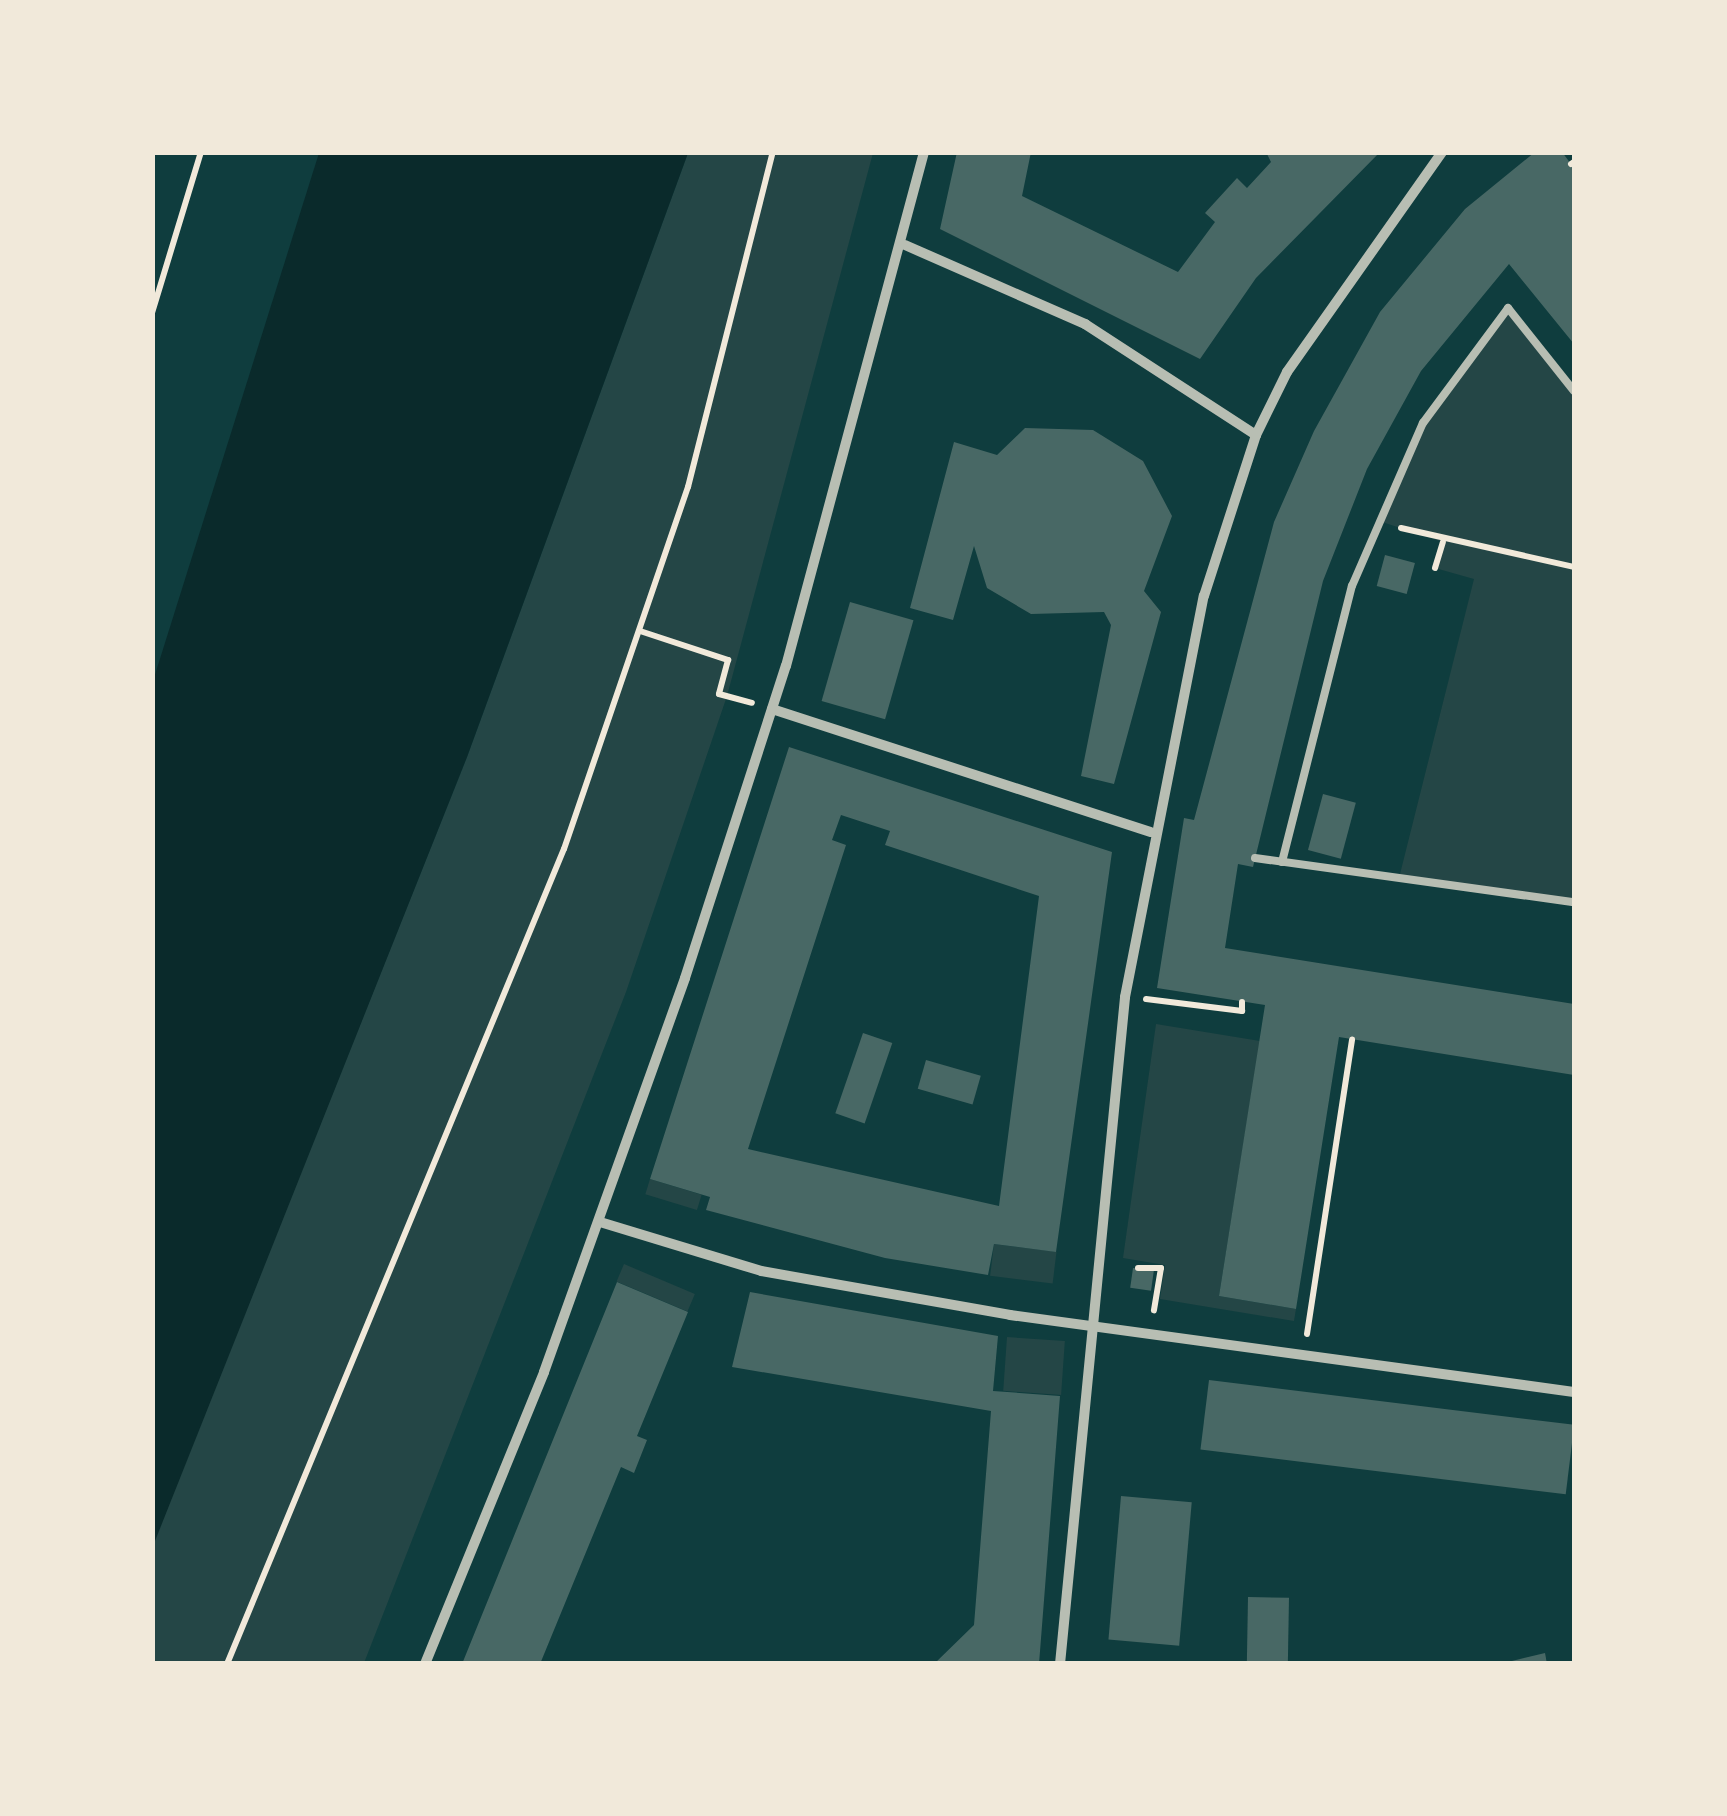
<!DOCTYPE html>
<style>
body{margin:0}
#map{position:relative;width:1727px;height:1816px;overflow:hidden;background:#0f3d3e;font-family:Literata,serif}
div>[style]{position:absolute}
.green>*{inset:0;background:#244646;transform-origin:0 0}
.water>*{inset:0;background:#0a2a2b}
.building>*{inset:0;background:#486865;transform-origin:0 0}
.path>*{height:6px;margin:-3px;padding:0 3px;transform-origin:3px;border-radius:3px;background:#f1e9da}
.service>*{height:8px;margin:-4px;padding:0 4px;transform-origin:4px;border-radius:4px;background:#b8beb3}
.minor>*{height:10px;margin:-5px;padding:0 5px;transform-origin:5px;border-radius:5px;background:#b8beb3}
span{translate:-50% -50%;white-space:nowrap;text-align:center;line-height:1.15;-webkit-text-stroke:8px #f1e9da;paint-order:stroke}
.frame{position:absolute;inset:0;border:155px solid #f1e9da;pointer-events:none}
</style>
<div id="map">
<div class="green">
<i style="clip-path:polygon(688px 153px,873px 153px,727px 696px,626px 992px,364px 1663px,153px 1663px,152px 1546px,467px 757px)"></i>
<i style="clip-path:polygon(1508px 308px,1574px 391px,1574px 902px,1399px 878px,1474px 579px,1435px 568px,1443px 542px,1376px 520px,1423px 423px)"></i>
<i style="clip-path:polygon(1156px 1024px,1260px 1041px,1219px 1296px,1296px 1309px,1294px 1321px,1160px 1299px,1165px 1265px,1123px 1258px)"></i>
<i style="left:650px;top:1179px;width:54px;height:16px;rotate:17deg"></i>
<i style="left:994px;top:1244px;width:63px;height:32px;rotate:7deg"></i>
<i style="left:624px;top:1264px;width:77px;height:19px;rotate:23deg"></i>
<i style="left:1007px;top:1337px;width:58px;height:54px;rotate:4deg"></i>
</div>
<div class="water">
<i style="clip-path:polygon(319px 153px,688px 153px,467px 757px,153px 1546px,153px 681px)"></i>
</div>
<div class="building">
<i style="clip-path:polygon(957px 152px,1031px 152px,1022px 196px,1178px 272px,1215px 222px,1205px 213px,1237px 178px,1247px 188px,1271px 162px,1266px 152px,1380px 152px,1256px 278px,1200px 359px,940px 229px)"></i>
<i style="clip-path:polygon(1535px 152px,1562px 152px,1574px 168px,1574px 344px,1509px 264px,1421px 371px,1367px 469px,1323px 581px,1253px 867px,1238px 864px,1225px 948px,1574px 1004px,1574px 1075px,1339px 1037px,1296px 1309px,1219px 1296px,1265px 1005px,1157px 988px,1184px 818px,1194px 820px,1274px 522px,1314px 431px,1380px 312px,1465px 209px)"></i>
<i style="clip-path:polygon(1025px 428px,1093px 430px,1143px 461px,1172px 516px,1144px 591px,1161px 612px,1114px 784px,1081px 776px,1111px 625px,1104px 612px,1031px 614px,987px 588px,974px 546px,953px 620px,910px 608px,954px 442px,997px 455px)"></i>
<i style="left:1385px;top:555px;width:31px;height:32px;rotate:15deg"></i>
<i style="left:850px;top:602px;width:66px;height:103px;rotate:16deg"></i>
<i style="clip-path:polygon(evenodd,789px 747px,1112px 852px,1056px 1252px,994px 1244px,988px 1275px,885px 1258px,706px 1210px,710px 1197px,650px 1179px,789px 747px,841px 815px,890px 831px,885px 845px,1039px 896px,999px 1206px,748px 1149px,846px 845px,832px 840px,841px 815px)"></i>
<i style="left:1323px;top:794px;width:34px;height:58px;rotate:15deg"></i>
<i style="left:863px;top:1033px;width:31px;height:85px;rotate:19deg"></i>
<i style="left:926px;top:1060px;width:57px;height:30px;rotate:16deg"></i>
<i style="left:1133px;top:1268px;width:21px;height:20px;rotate:8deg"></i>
<i style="clip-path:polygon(617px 1282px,688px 1312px,637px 1436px,647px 1440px,634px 1473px,621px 1467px,540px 1664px,462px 1664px)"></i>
<i style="clip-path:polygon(750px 1292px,998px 1336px,993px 1391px,1060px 1396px,1039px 1664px,934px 1664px,974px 1625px,991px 1411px,732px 1367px)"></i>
<i style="left:1209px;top:1380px;width:368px;height:70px;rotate:7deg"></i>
<i style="left:1121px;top:1496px;width:71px;height:144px;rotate:5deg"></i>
<i style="left:1248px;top:1597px;width:41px;height:67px;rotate:1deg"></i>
<i style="clip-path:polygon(1545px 1653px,1547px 1664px,1508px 1664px,1508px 1662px)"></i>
</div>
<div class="path">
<i style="left:1571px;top:164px;width:4px;rotate:-34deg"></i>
<i style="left:152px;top:313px;width:168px;rotate:-73.1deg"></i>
<i style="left:1401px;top:528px;width:177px;rotate:12.7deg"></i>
<i style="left:1435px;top:568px;width:27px;rotate:-73deg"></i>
<i style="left:640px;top:631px;width:93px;rotate:18.2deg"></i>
<i style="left:728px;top:660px;width:35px;rotate:105deg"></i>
<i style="left:719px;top:694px;width:34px;rotate:15deg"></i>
<i style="left:1146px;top:999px;width:97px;rotate:7.1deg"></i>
<i style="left:1242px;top:1011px;width:9px;rotate:-90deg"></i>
<i style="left:1138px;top:1268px;width:23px"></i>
<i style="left:1161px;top:1268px;width:43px;rotate:99.5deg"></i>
<i style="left:1307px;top:1334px;width:298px;rotate:-81.3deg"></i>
<i style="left:227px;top:1664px;width:882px;rotate:-67.54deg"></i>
<i style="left:564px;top:849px;width:383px;rotate:-71.1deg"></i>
<i style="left:688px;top:487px;width:346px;rotate:-75.8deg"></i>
</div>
<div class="service">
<i style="left:1255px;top:858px;width:322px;rotate:7.9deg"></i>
<i style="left:1282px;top:862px;width:285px;rotate:-75.8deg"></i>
<i style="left:1352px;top:586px;width:178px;rotate:-66.5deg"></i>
<i style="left:1423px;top:423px;width:143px;rotate:-53.5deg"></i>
<i style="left:1508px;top:308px;width:106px;rotate:51.5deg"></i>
</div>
<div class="minor">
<i style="left:905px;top:245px;width:197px;rotate:23.7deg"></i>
<i style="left:1085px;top:324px;width:204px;rotate:33deg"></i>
<i style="left:772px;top:709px;width:398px;rotate:18deg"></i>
<i style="left:600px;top:1222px;width:168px;rotate:16.9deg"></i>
<i style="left:761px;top:1271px;width:253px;rotate:10deg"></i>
<i style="left:1010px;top:1315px;width:569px;rotate:7.77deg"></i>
<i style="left:425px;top:1664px;width:315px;rotate:-67.8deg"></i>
<i style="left:544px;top:1372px;width:418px;rotate:-70.3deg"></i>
<i style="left:685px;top:978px;width:328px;rotate:-72.1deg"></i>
<i style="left:786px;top:666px;width:532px;rotate:-74.97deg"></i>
<i style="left:1060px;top:1664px;width:670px;rotate:-84.43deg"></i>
<i style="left:1125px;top:997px;width:409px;rotate:-78.9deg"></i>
<i style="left:1204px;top:596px;width:169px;rotate:-72.1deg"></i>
<i style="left:1256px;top:435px;width:70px;rotate:-63.8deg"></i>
<i style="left:1287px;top:372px;width:269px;rotate:-54.8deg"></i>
</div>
<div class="frame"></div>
</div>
